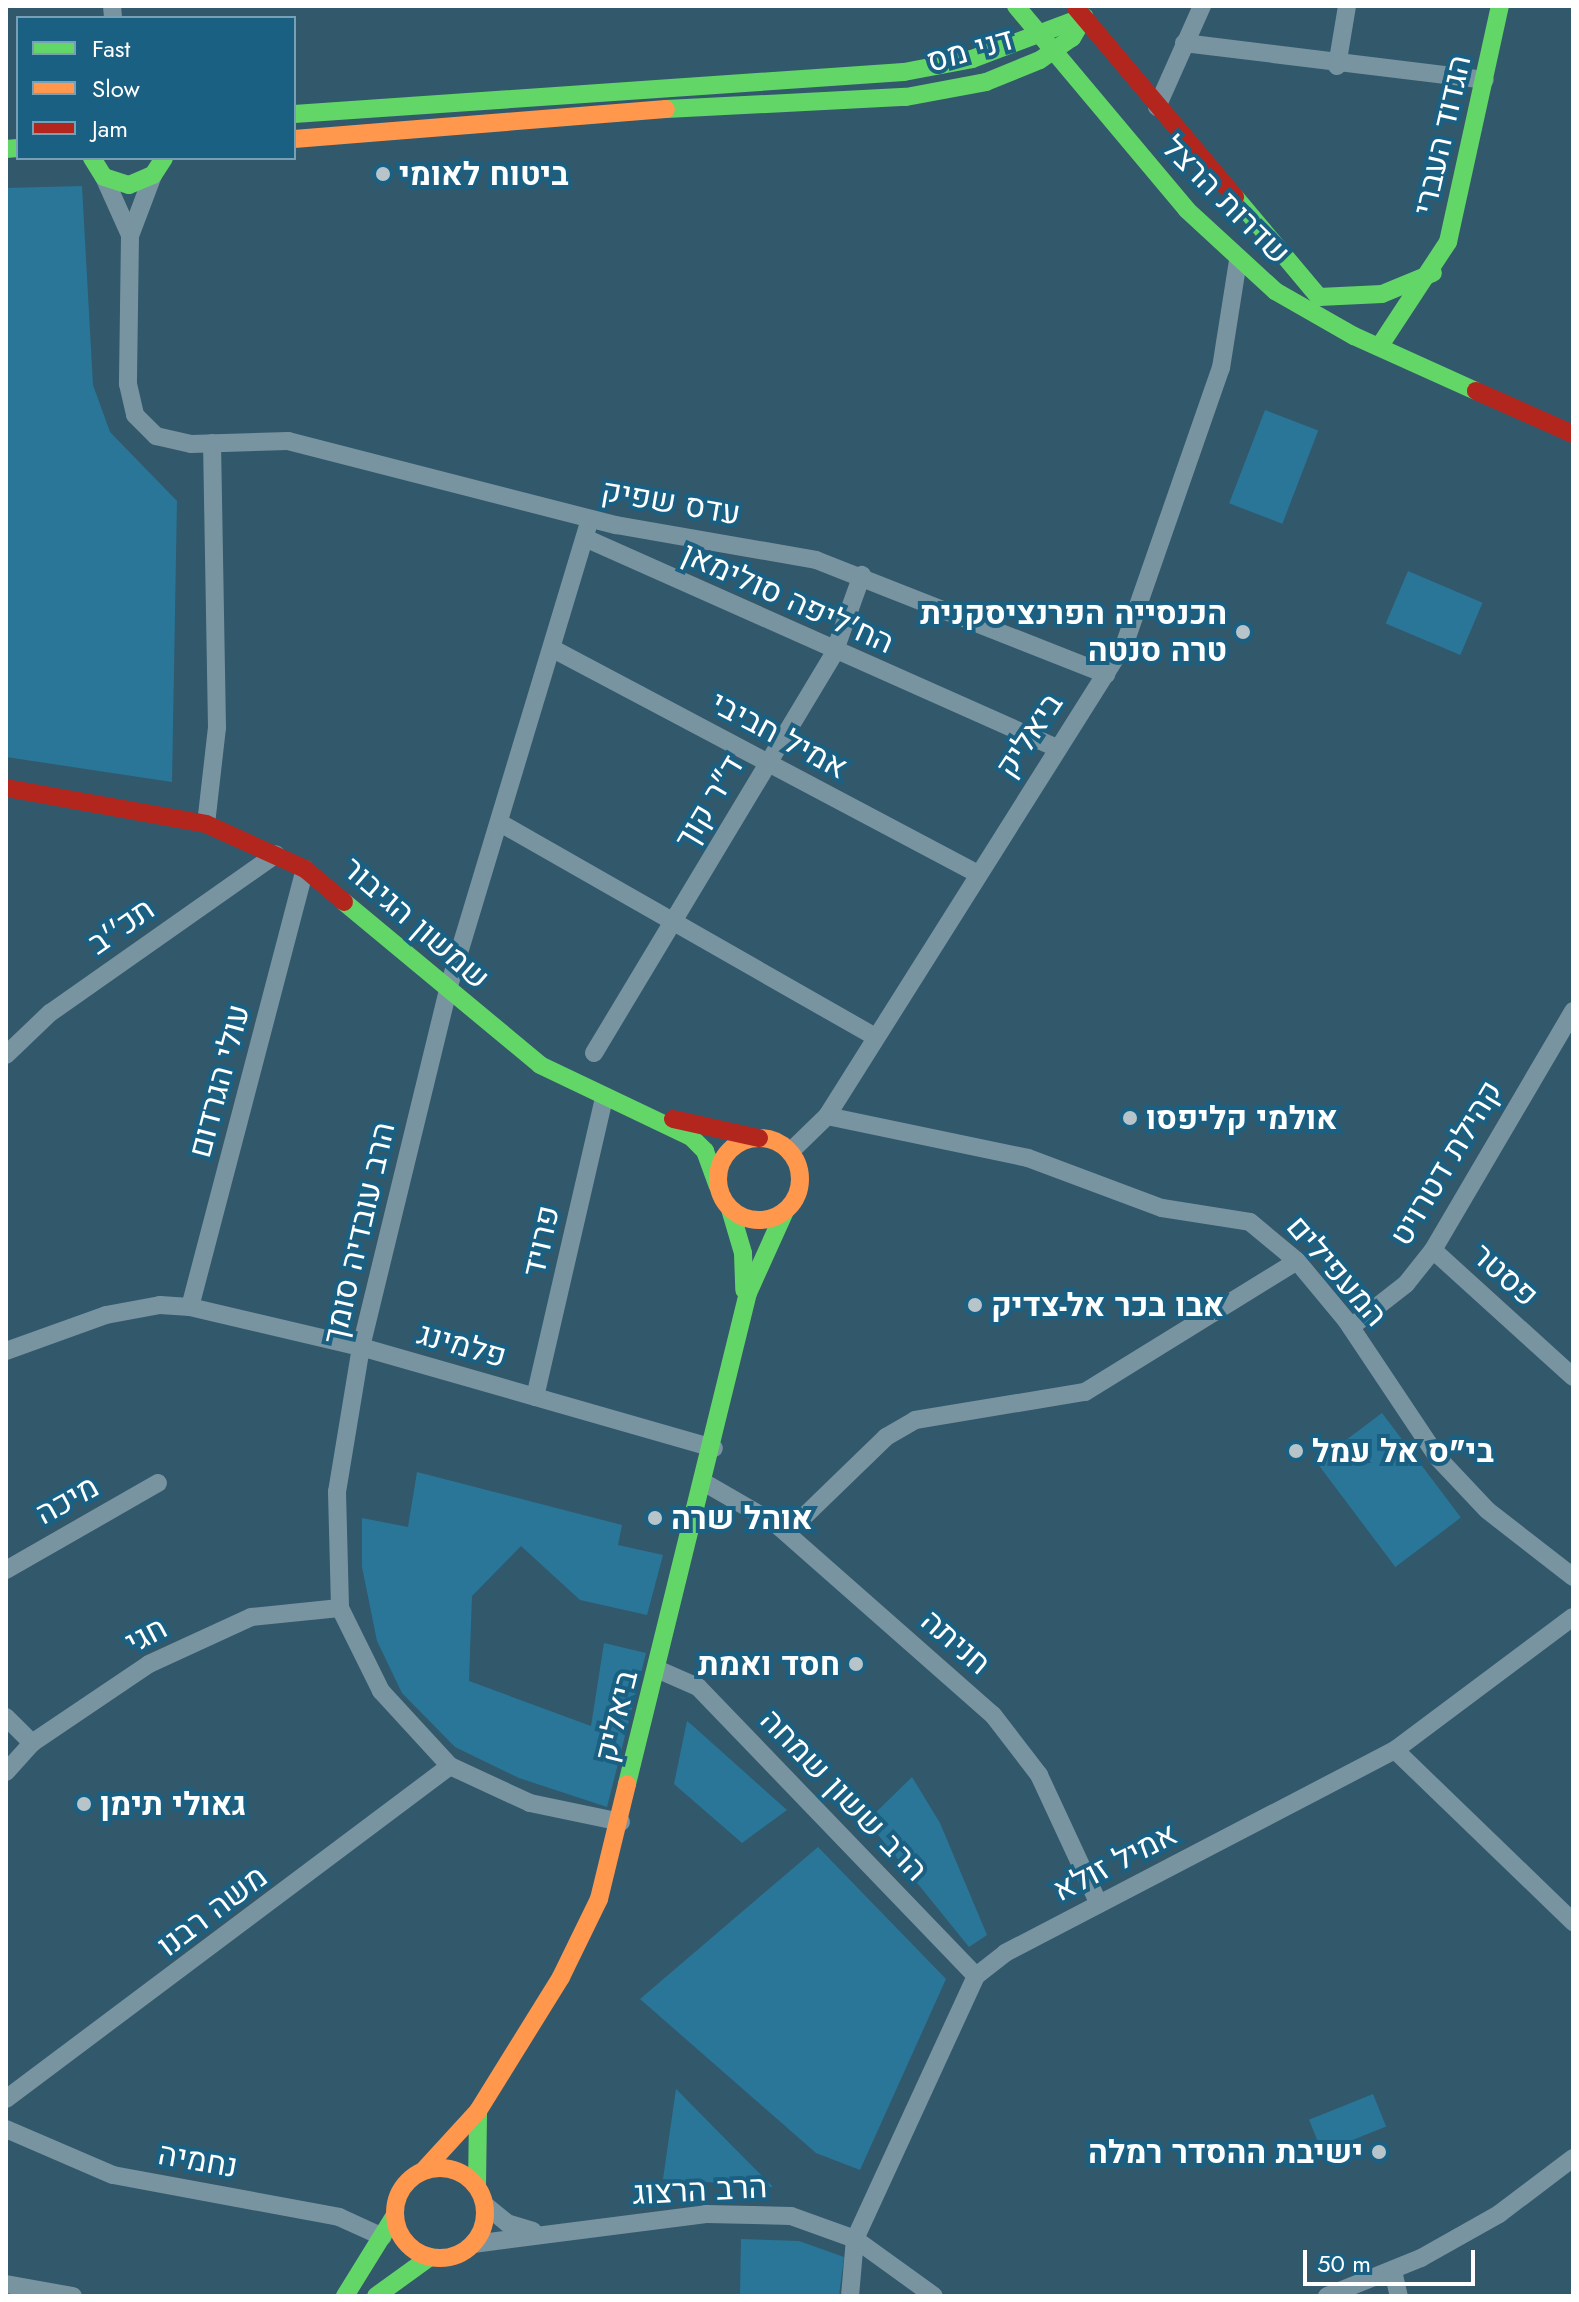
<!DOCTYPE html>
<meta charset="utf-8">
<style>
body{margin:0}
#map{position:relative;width:1579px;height:2302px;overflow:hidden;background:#32586b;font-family:Jost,Heebo,sans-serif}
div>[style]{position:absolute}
.green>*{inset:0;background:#2a7699;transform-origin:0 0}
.street>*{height:18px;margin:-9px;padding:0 9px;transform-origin:9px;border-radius:9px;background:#7894a1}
.fast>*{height:18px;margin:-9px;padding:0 9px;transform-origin:9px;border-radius:9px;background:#63d668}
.slow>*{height:18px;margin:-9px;padding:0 9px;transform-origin:9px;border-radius:9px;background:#ff974d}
.slow>.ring{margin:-9px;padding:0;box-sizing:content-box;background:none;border:18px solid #ff974d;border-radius:50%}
.jam>*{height:18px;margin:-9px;padding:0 9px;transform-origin:9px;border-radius:9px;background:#b3261e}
.dots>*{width:22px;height:22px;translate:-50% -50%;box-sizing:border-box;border:4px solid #1a6083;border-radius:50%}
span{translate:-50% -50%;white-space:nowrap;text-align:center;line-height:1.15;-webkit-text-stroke:8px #1a6083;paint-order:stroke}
.street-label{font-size:32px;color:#fff}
.poi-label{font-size:32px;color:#fff;font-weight:700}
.left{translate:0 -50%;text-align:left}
.right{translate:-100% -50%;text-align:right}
.frame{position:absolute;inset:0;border:8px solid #fff;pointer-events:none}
.legend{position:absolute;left:16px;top:16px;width:280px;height:144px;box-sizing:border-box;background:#1a6083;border:2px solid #76a0b5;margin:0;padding:10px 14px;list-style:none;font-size:24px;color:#fff}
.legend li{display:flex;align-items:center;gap:16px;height:40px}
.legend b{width:40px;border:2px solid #76a0b5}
.scale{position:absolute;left:1303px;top:2250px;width:172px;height:36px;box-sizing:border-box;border:4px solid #fff;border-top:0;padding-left:10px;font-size:24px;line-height:28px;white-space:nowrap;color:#fff;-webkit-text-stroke:6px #1a6083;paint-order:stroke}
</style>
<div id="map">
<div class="green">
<i style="clip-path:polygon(82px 186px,93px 385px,110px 432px,177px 501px,172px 782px,6px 757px,6px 188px)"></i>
<i style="left:1265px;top:410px;width:57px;height:100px;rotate:21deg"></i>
<i style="left:1408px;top:571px;width:81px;height:57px;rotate:23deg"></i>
<i style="left:1382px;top:1413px;width:131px;height:82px;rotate:53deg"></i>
<i style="clip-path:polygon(417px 1472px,622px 1525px,618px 1545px,663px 1555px,647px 1615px,580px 1600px,521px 1546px,472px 1596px,469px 1681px,591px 1726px,604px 1643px,646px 1653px,607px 1807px,519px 1778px,455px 1747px,402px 1693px,377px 1641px,362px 1567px,362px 1518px,408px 1527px)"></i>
<i style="clip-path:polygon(687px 1721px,693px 1726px,787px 1810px,742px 1843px,674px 1784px)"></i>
<i style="clip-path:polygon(912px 1777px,940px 1823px,987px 1935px,969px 1947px,867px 1821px)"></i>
<i style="clip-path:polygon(818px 1847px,946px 1979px,860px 2170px,816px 2153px,640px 1999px)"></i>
<i style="clip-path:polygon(676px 2089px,773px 2187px,663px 2179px)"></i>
<i style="left:1373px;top:2094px;width:35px;height:69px;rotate:68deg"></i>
<i style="clip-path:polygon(741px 2239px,799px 2241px,844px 2257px,839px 2296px,740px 2296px)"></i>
</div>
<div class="street">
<i style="left:112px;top:6px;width:12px;rotate:85deg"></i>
<i style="left:1184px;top:43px;width:303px;rotate:7deg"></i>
<i style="left:1337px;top:66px;width:61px;rotate:-80.5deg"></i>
<i style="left:1157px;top:107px;width:111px;rotate:-66deg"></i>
<i style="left:153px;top:175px;width:65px;rotate:110.7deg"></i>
<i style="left:130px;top:236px;width:148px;rotate:90.8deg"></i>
<i style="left:128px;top:384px;width:32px;rotate:77deg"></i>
<i style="left:135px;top:415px;width:30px;rotate:45deg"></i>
<i style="left:156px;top:436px;width:36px;rotate:13deg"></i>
<i style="left:191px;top:444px;width:97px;rotate:-1.8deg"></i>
<i style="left:288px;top:441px;width:339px;rotate:14.4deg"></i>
<i style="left:616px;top:525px;width:203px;rotate:9.9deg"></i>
<i style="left:816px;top:560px;width:312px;rotate:21.5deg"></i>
<i style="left:104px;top:177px;width:61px;rotate:65.9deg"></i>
<i style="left:590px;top:519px;width:492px;rotate:106.8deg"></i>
<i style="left:448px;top:990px;width:367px;rotate:103.7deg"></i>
<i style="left:361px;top:1347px;width:147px;rotate:99.4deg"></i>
<i style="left:337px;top:1492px;width:116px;rotate:88.5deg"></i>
<i style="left:340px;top:1608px;width:93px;rotate:63.7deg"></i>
<i style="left:381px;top:1691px;width:102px;rotate:47.4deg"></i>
<i style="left:450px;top:1766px;width:88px;rotate:24.8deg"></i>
<i style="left:530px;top:1803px;width:93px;rotate:11.8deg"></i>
<i style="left:585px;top:538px;width:517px;rotate:23.99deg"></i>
<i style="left:555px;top:650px;width:476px;rotate:27.9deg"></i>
<i style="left:206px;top:824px;width:97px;rotate:-83.5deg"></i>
<i style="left:217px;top:728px;width:285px;rotate:-91deg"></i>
<i style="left:502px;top:824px;width:430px;rotate:29.7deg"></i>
<i style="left:594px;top:1053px;width:466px;rotate:-59deg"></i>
<i style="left:834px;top:653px;width:83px;rotate:-70.3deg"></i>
<i style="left:6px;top:1055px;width:61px;rotate:-43.7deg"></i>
<i style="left:50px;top:1013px;width:276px;rotate:-35.1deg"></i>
<i style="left:827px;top:1116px;width:205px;rotate:11.8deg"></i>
<i style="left:1028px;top:1158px;width:143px;rotate:20.5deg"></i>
<i style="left:1162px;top:1208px;width:89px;rotate:9deg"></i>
<i style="left:1250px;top:1222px;width:61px;rotate:39.7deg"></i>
<i style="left:1297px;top:1261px;width:77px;rotate:50.3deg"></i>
<i style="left:1346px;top:1320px;width:166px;rotate:56.3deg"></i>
<i style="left:1438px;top:1458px;width:71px;rotate:46.7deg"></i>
<i style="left:1487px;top:1510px;width:109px;rotate:37.9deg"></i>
<i style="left:790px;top:1152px;width:52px;rotate:-44.2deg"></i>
<i style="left:827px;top:1116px;width:559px;rotate:-57.79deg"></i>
<i style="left:1125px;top:643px;width:291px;rotate:-70.8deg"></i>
<i style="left:1221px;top:368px;width:108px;rotate:-81deg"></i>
<i style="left:1433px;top:1250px;width:189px;rotate:42.2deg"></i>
<i style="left:190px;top:1307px;width:453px;rotate:-75.3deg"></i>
<i style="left:1351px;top:1327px;width:70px;rotate:-38deg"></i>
<i style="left:1406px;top:1284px;width:43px;rotate:-51.5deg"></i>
<i style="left:1433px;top:1250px;width:277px;rotate:-59.6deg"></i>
<i style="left:6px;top:1351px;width:106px;rotate:-19.8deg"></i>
<i style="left:106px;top:1315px;width:55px;rotate:-10.5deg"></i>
<i style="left:160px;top:1305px;width:30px;rotate:4deg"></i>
<i style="left:190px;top:1307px;width:176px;rotate:13.2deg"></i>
<i style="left:361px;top:1347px;width:367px;rotate:16deg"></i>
<i style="left:535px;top:1397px;width:307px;rotate:-77deg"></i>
<i style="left:705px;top:1483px;width:82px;rotate:30deg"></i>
<i style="left:776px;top:1524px;width:289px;rotate:41.4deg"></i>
<i style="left:993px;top:1715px;width:76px;rotate:52.5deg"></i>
<i style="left:1039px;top:1775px;width:142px;rotate:65.1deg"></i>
<i style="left:787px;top:1533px;width:138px;rotate:-44.1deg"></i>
<i style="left:886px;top:1437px;width:34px;rotate:-30deg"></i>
<i style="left:915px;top:1420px;width:172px;rotate:-9.4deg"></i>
<i style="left:1085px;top:1392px;width:249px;rotate:-31.7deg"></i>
<i style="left:6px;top:1570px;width:175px;rotate:-29.8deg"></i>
<i style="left:659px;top:1670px;width:43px;rotate:23.6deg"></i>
<i style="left:698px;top:1687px;width:401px;rotate:46.1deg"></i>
<i style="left:6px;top:1717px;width:37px;rotate:45deg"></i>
<i style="left:1395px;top:1750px;width:248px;rotate:44deg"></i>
<i style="left:6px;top:1772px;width:39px;rotate:-48deg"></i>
<i style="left:32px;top:1743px;width:141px;rotate:-34deg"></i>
<i style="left:149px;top:1664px;width:112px;rotate:-24.7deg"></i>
<i style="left:251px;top:1617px;width:89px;rotate:-5.8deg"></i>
<i style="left:6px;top:2099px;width:555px;rotate:-36.87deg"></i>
<i style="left:6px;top:2129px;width:116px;rotate:23.3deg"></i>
<i style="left:113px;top:2175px;width:230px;rotate:10.5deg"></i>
<i style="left:339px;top:2217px;width:48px;rotate:24.4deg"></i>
<i style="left:485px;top:2205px;width:28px;rotate:39deg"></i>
<i style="left:507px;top:2223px;width:27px;rotate:17deg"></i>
<i style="left:473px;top:2244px;width:235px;rotate:-7.3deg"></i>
<i style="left:706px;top:2214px;width:85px;rotate:1.3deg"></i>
<i style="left:791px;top:2216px;width:68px;rotate:19.8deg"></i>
<i style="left:855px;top:2239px;width:97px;rotate:35.8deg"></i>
<i style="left:1393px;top:2271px;width:26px;rotate:77deg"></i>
<i style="left:6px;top:2284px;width:68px;rotate:10.2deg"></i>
<i style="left:850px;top:2296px;width:57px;rotate:-85deg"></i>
<i style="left:855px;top:2239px;width:289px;rotate:-65.3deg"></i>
<i style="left:976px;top:1976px;width:37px;rotate:-38deg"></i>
<i style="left:1005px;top:1953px;width:440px;rotate:-27.5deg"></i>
<i style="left:1395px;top:1750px;width:222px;rotate:-36.8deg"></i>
<i style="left:1327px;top:2296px;width:101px;rotate:-22deg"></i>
<i style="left:1421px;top:2258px;width:90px;rotate:-29.4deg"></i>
<i style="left:1499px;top:2214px;width:93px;rotate:-37.1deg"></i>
</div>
<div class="fast">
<i style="left:1016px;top:6px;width:266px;rotate:50deg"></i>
<i style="left:1187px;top:210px;width:120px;rotate:42.6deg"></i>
<i style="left:1275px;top:291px;width:91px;rotate:29.7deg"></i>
<i style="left:1354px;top:336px;width:134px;rotate:24.3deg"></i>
<i style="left:666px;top:109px;width:240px;rotate:-2.9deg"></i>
<i style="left:906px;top:97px;width:81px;rotate:-10.6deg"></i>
<i style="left:986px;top:82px;width:58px;rotate:-22.2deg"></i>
<i style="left:1040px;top:60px;width:39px;rotate:-35deg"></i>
<i style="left:1072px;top:38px;width:24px;rotate:-60deg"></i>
<i style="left:294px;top:114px;width:611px;rotate:-3.94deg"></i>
<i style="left:904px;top:72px;width:69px;rotate:-10.8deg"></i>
<i style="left:972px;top:59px;width:120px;rotate:-20.6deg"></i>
<i style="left:6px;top:149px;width:12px;rotate:-5deg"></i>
<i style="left:92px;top:158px;width:22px;rotate:58deg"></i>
<i style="left:104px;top:177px;width:26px;rotate:18deg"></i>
<i style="left:129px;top:185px;width:26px;rotate:-23deg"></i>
<i style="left:153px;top:175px;width:20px;rotate:-57deg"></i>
<i style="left:1235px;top:197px;width:131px;rotate:50deg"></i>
<i style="left:1319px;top:297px;width:63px;rotate:-2.7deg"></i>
<i style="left:1382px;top:294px;width:55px;rotate:-22.4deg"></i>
<i style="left:1379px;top:347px;width:126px;rotate:-56.7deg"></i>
<i style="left:1448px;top:242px;width:242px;rotate:-77.6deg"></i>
<i style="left:344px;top:902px;width:255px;rotate:39.7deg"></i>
<i style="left:540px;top:1065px;width:167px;rotate:25.5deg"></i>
<i style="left:691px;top:1137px;width:20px;rotate:45deg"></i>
<i style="left:705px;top:1151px;width:37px;rotate:70deg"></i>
<i style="left:730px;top:1209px;width:46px;rotate:73.5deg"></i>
<i style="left:743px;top:1253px;width:37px;rotate:88deg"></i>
<i style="left:627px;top:1784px;width:506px;rotate:-76.16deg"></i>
<i style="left:748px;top:1293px;width:90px;rotate:-65.7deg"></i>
<i style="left:477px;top:2186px;width:75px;rotate:-89.2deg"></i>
<i style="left:345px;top:2296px;width:95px;rotate:-58.3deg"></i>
<i style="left:376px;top:2296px;width:67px;rotate:-35.8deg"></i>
</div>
<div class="slow">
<i style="left:294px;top:139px;width:373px;rotate:-4.6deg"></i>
<i class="ring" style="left:718px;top:1138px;width:64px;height:64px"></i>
<i class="ring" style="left:395px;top:2168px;width:72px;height:72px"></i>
<i style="left:423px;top:2171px;width:81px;rotate:-47.5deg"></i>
<i style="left:478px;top:2111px;width:158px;rotate:-58.2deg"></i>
<i style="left:561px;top:1977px;width:87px;rotate:-64deg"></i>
<i style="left:599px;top:1899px;width:118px;rotate:-76.3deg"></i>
</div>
<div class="jam">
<i style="left:1076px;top:8px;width:247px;rotate:49.9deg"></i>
<i style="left:1476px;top:391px;width:106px;rotate:23.9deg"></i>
<i style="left:6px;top:788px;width:203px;rotate:10.2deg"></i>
<i style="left:206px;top:824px;width:109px;rotate:24.4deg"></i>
<i style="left:305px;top:869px;width:51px;rotate:40.2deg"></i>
<i style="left:673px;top:1119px;width:88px;rotate:12.5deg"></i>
</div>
<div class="dots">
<i style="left:383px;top:174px;background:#b7c5cb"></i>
<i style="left:1243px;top:632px;background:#b7c5cb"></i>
<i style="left:1130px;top:1118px;background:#b7c5cb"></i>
<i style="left:975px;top:1305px;background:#b7c5cb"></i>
<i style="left:1296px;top:1451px;background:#b7c5cb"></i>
<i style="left:655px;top:1518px;background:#b7c5cb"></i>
<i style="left:856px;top:1664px;background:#b7c5cb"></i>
<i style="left:84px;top:1804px;background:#b7c5cb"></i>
<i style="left:1379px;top:2152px;background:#b7c5cb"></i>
</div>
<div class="street-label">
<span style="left:970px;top:50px;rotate:-16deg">דני מס</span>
<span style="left:1442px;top:135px;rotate:-77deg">הגדוד העברי</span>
<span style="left:1226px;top:200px;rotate:45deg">שדרות הרצל</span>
<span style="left:671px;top:502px;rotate:10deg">עדס שפיק</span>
<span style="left:788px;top:598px;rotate:24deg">הח'ליפה סולימאן</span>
<span style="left:779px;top:735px;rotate:28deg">אמיל חביבי</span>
<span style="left:1029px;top:735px;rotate:-56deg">ביאליק</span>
<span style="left:709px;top:802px;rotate:-59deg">ד"ר קוך</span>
<span style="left:416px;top:923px;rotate:41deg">שמשון הגיבור</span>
<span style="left:121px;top:926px;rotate:-35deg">תכ''ב</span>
<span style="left:219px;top:1081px;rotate:-75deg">עולי הגרדום</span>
<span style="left:1446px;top:1163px;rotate:-59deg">קהילת דטרויט</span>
<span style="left:359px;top:1233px;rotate:-77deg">הרב עובדיה סומך</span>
<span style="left:541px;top:1241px;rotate:-77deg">פרויד</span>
<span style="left:1337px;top:1271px;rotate:49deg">המעפילים</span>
<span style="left:1505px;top:1275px;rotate:42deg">פסטר</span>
<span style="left:462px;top:1345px;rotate:16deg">פלמינג</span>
<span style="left:67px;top:1500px;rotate:-29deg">מיכה</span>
<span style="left:146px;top:1635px;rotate:-28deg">חגי</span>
<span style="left:956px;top:1642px;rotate:41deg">חניתה</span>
<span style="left:616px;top:1716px;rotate:-76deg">ביאליק</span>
<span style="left:844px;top:1795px;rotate:46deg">הרב ששון שמחה</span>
<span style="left:1115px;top:1862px;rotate:-27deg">אמיל זולא</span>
<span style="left:212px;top:1911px;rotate:-37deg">משה רבנו</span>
<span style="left:198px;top:2160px;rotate:10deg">נחמיה</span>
<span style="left:700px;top:2190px;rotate:-3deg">הרב הרצוג</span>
</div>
<div class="poi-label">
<span class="left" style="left:399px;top:174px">ביטוח לאומי</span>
<span class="right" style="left:1227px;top:632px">הכנסייה הפרנציסקנית<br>טרה סנטה</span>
<span class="left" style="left:1146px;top:1118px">אולמי קליפסו</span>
<span class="left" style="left:991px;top:1305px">אבו בכר אל-צדיק</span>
<span class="left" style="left:1312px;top:1451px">בי"ס אל עמל</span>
<span class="left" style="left:671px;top:1518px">אוהל שרה</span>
<span class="right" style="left:840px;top:1664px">חסד ואמת</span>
<span class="left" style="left:100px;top:1804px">גאולי תימן</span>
<span class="right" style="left:1363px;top:2152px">ישיבת ההסדר רמלה</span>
</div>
<div class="frame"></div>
<ul class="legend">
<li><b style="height:10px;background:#63d668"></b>Fast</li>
<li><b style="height:10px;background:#ff974d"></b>Slow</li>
<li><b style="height:10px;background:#b3261e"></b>Jam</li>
</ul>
<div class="scale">50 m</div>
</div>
